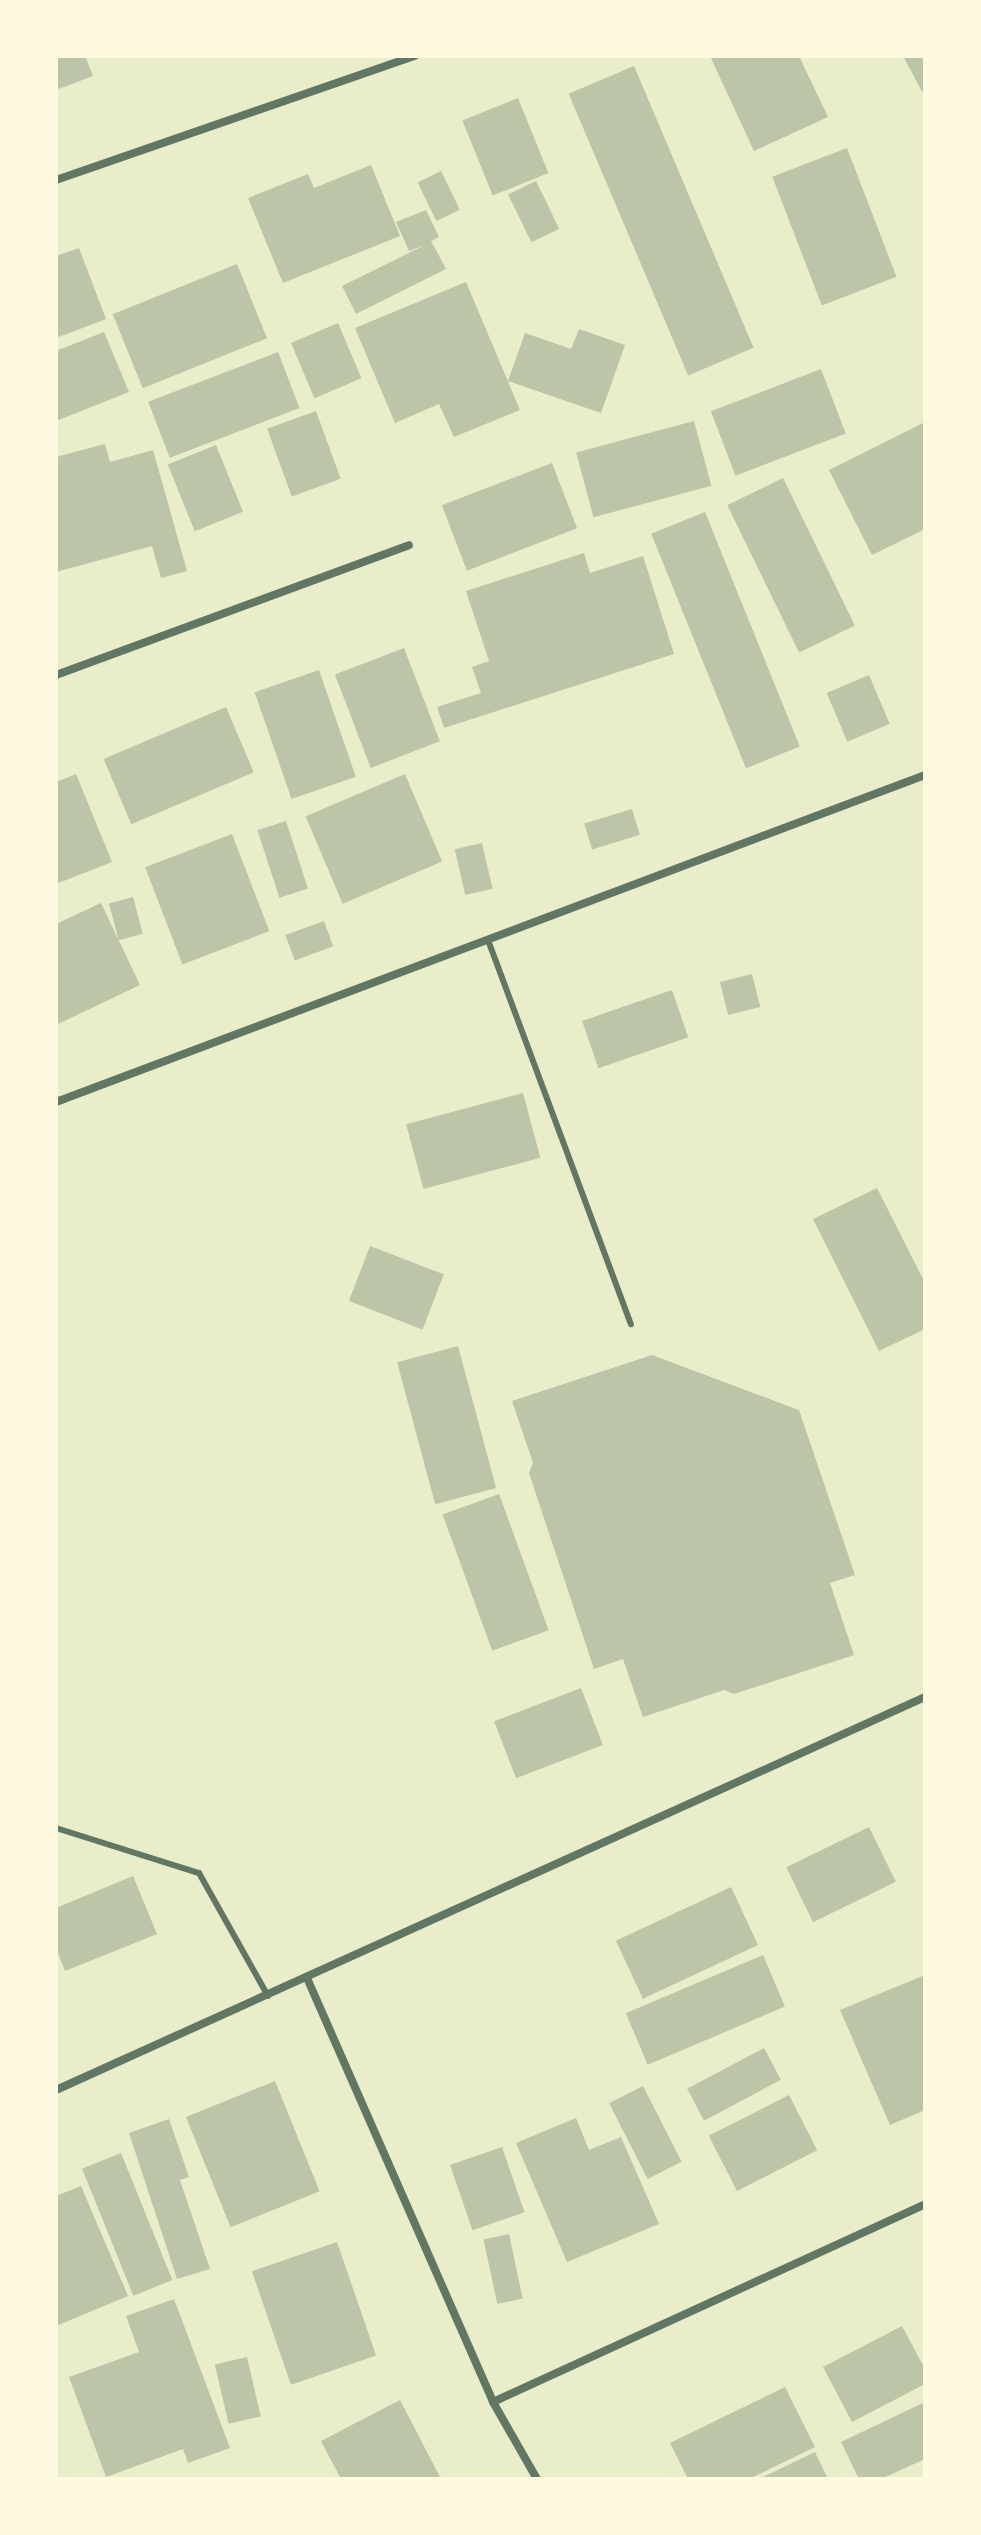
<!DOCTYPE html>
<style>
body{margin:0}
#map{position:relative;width:981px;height:2535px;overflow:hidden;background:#e9edc9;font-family:"Fira Sans",sans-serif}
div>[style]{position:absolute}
.building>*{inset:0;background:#bcc5a7;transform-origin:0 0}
.service>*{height:6px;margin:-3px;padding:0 3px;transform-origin:3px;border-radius:3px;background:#617663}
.minor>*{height:8px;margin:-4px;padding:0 4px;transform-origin:4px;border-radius:4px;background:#617663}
span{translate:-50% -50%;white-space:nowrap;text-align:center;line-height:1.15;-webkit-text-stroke:7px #fefae0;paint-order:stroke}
.frame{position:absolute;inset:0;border:58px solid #fefae0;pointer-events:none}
</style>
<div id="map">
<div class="building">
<i style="clip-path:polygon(56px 56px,85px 56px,93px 76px,56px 90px)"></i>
<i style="clip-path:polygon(710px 56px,799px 56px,828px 117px,754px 151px)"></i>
<i style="clip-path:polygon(903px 56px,925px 56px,925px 97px)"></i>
<i style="left:634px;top:66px;width:306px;height:71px;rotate:67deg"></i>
<i style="left:518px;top:98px;width:81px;height:60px;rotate:68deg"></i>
<i style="left:847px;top:148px;width:138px;height:80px;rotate:69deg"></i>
<i style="clip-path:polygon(371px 165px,400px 236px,283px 283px,248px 198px,308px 174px,314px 188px)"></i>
<i style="left:441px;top:171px;width:43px;height:26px;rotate:64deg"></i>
<i style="left:536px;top:181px;width:53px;height:31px;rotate:64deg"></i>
<i style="clip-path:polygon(426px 210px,439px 237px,431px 241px,446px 269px,356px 314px,342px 286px,425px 245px,409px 251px,396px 222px)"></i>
<i style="clip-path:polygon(79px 248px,106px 319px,56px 338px,56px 256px)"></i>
<i style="left:237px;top:264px;width:80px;height:134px;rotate:68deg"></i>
<i style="clip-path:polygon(466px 282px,520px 410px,454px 437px,439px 404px,395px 423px,355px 328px)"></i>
<i style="left:338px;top:323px;width:60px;height:51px;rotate:67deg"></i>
<i style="clip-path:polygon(579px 329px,625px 345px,601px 413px,508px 381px,525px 333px,571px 349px)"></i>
<i style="clip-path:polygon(104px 332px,129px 392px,56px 421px,56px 351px)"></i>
<i style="left:278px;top:352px;width:60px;height:139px;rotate:69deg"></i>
<i style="left:821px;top:369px;width:69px;height:118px;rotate:69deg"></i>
<i style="left:316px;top:411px;width:72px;height:52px;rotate:70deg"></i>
<i style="left:694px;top:421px;width:67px;height:122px;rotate:75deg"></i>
<i style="clip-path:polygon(925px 422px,925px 529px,872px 555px,829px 470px)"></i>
<i style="clip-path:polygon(105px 444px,110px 462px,153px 450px,187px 571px,161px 578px,152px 546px,56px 572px,56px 457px)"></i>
<i style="left:216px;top:445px;width:72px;height:52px;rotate:68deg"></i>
<i style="left:552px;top:463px;width:70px;height:118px;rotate:69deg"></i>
<i style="left:783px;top:478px;width:164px;height:62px;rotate:64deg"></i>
<i style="left:705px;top:512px;width:253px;height:58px;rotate:68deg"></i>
<i style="clip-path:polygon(584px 553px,590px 573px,643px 556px,674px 654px,444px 728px,437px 707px,481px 693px,472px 667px,489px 661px,466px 591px)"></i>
<i style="left:404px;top:648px;width:100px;height:74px;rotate:69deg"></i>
<i style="left:319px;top:670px;width:113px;height:68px;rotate:71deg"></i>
<i style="left:869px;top:675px;width:53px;height:46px;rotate:67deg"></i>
<i style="left:226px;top:707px;width:71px;height:133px;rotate:67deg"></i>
<i style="clip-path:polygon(76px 774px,112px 862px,56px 884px,56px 782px)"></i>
<i style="left:405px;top:774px;width:95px;height:108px;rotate:67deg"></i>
<i style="left:632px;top:809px;width:27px;height:50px;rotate:73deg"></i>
<i style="left:286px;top:821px;width:71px;height:30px;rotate:72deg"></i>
<i style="left:232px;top:834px;width:104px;height:93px;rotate:69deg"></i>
<i style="left:482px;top:843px;width:47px;height:28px;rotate:77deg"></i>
<i style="left:133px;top:897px;width:38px;height:25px;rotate:75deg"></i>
<i style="clip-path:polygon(101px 903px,140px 985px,56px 1025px,56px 924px)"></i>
<i style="left:324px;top:921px;width:27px;height:41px;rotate:70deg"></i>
<i style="left:752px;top:974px;width:34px;height:33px;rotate:76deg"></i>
<i style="left:672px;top:990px;width:50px;height:95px;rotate:71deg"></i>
<i style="left:523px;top:1093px;width:67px;height:121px;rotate:75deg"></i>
<i style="clip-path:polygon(877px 1188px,925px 1283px,925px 1329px,879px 1351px,813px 1219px)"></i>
<i style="left:370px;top:1246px;width:79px;height:59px;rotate:21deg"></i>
<i style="left:458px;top:1346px;width:147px;height:63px;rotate:75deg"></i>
<i style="clip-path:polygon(652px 1355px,799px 1410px,855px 1575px,830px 1583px,854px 1655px,734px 1694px,724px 1690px,643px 1717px,623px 1659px,594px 1669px,529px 1473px,533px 1463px,512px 1401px)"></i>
<i style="left:499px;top:1494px;width:145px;height:60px;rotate:70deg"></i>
<i style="left:581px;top:1688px;width:61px;height:93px;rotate:69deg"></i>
<i style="left:869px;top:1827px;width:61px;height:92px;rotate:64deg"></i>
<i style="clip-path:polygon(133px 1876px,157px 1934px,65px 1971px,56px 1948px,56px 1908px)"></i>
<i style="left:731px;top:1887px;width:64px;height:127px;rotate:65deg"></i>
<i style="left:763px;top:1955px;width:56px;height:149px;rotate:67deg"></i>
<i style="clip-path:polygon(925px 1975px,925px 2110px,890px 2125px,840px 2010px)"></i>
<i style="left:764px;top:2048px;width:36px;height:87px;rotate:62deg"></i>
<i style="left:275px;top:2081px;width:119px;height:96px;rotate:68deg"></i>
<i style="left:643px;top:2086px;width:85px;height:38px;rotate:63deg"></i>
<i style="left:789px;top:2095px;width:62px;height:90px;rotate:63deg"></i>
<i style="clip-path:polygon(576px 2118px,589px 2150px,621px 2137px,659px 2224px,567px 2262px,516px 2143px)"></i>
<i style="clip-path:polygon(169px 2119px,189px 2177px,180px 2180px,210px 2269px,177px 2279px,129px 2133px)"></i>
<i style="left:502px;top:2147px;width:69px;height:55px;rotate:71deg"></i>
<i style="left:121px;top:2153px;width:137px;height:42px;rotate:68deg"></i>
<i style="clip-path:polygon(81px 2186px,128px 2296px,56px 2326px,56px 2196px)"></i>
<i style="left:509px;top:2234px;width:66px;height:26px;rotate:78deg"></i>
<i style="left:337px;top:2242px;width:120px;height:90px;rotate:71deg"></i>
<i style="clip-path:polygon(174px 2299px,230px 2448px,188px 2463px,183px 2449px,106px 2477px,69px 2377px,139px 2352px,126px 2316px)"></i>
<i style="clip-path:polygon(902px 2326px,925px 2369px,925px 2384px,852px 2422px,823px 2367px)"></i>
<i style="left:247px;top:2357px;width:61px;height:33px;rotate:77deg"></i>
<i style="clip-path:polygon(785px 2387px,815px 2447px,749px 2479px,688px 2479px,670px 2443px)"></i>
<i style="clip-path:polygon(400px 2400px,441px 2479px,341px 2479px,321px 2441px)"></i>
<i style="clip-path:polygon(925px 2402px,925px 2459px,881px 2479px,859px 2479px,841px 2442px)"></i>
<i style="clip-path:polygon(815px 2452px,828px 2479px,759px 2479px)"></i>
</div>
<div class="service">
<i style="left:488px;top:940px;width:410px;rotate:69.6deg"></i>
<i style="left:56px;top:1828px;width:150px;rotate:17.5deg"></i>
<i style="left:199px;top:1873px;width:141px;rotate:60.7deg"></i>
</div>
<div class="minor">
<i style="left:56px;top:180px;width:380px;rotate:-19.1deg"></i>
<i style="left:56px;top:675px;width:376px;rotate:-20.2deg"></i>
<i style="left:56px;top:1102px;width:928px;rotate:-20.62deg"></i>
<i style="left:307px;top:1978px;width:463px;rotate:66.3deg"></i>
<i style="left:493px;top:2402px;width:89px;rotate:60.3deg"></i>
<i style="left:56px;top:2090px;width:954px;rotate:-24.33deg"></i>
<i style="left:493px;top:2402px;width:475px;rotate:-24.6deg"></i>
</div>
<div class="frame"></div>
</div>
